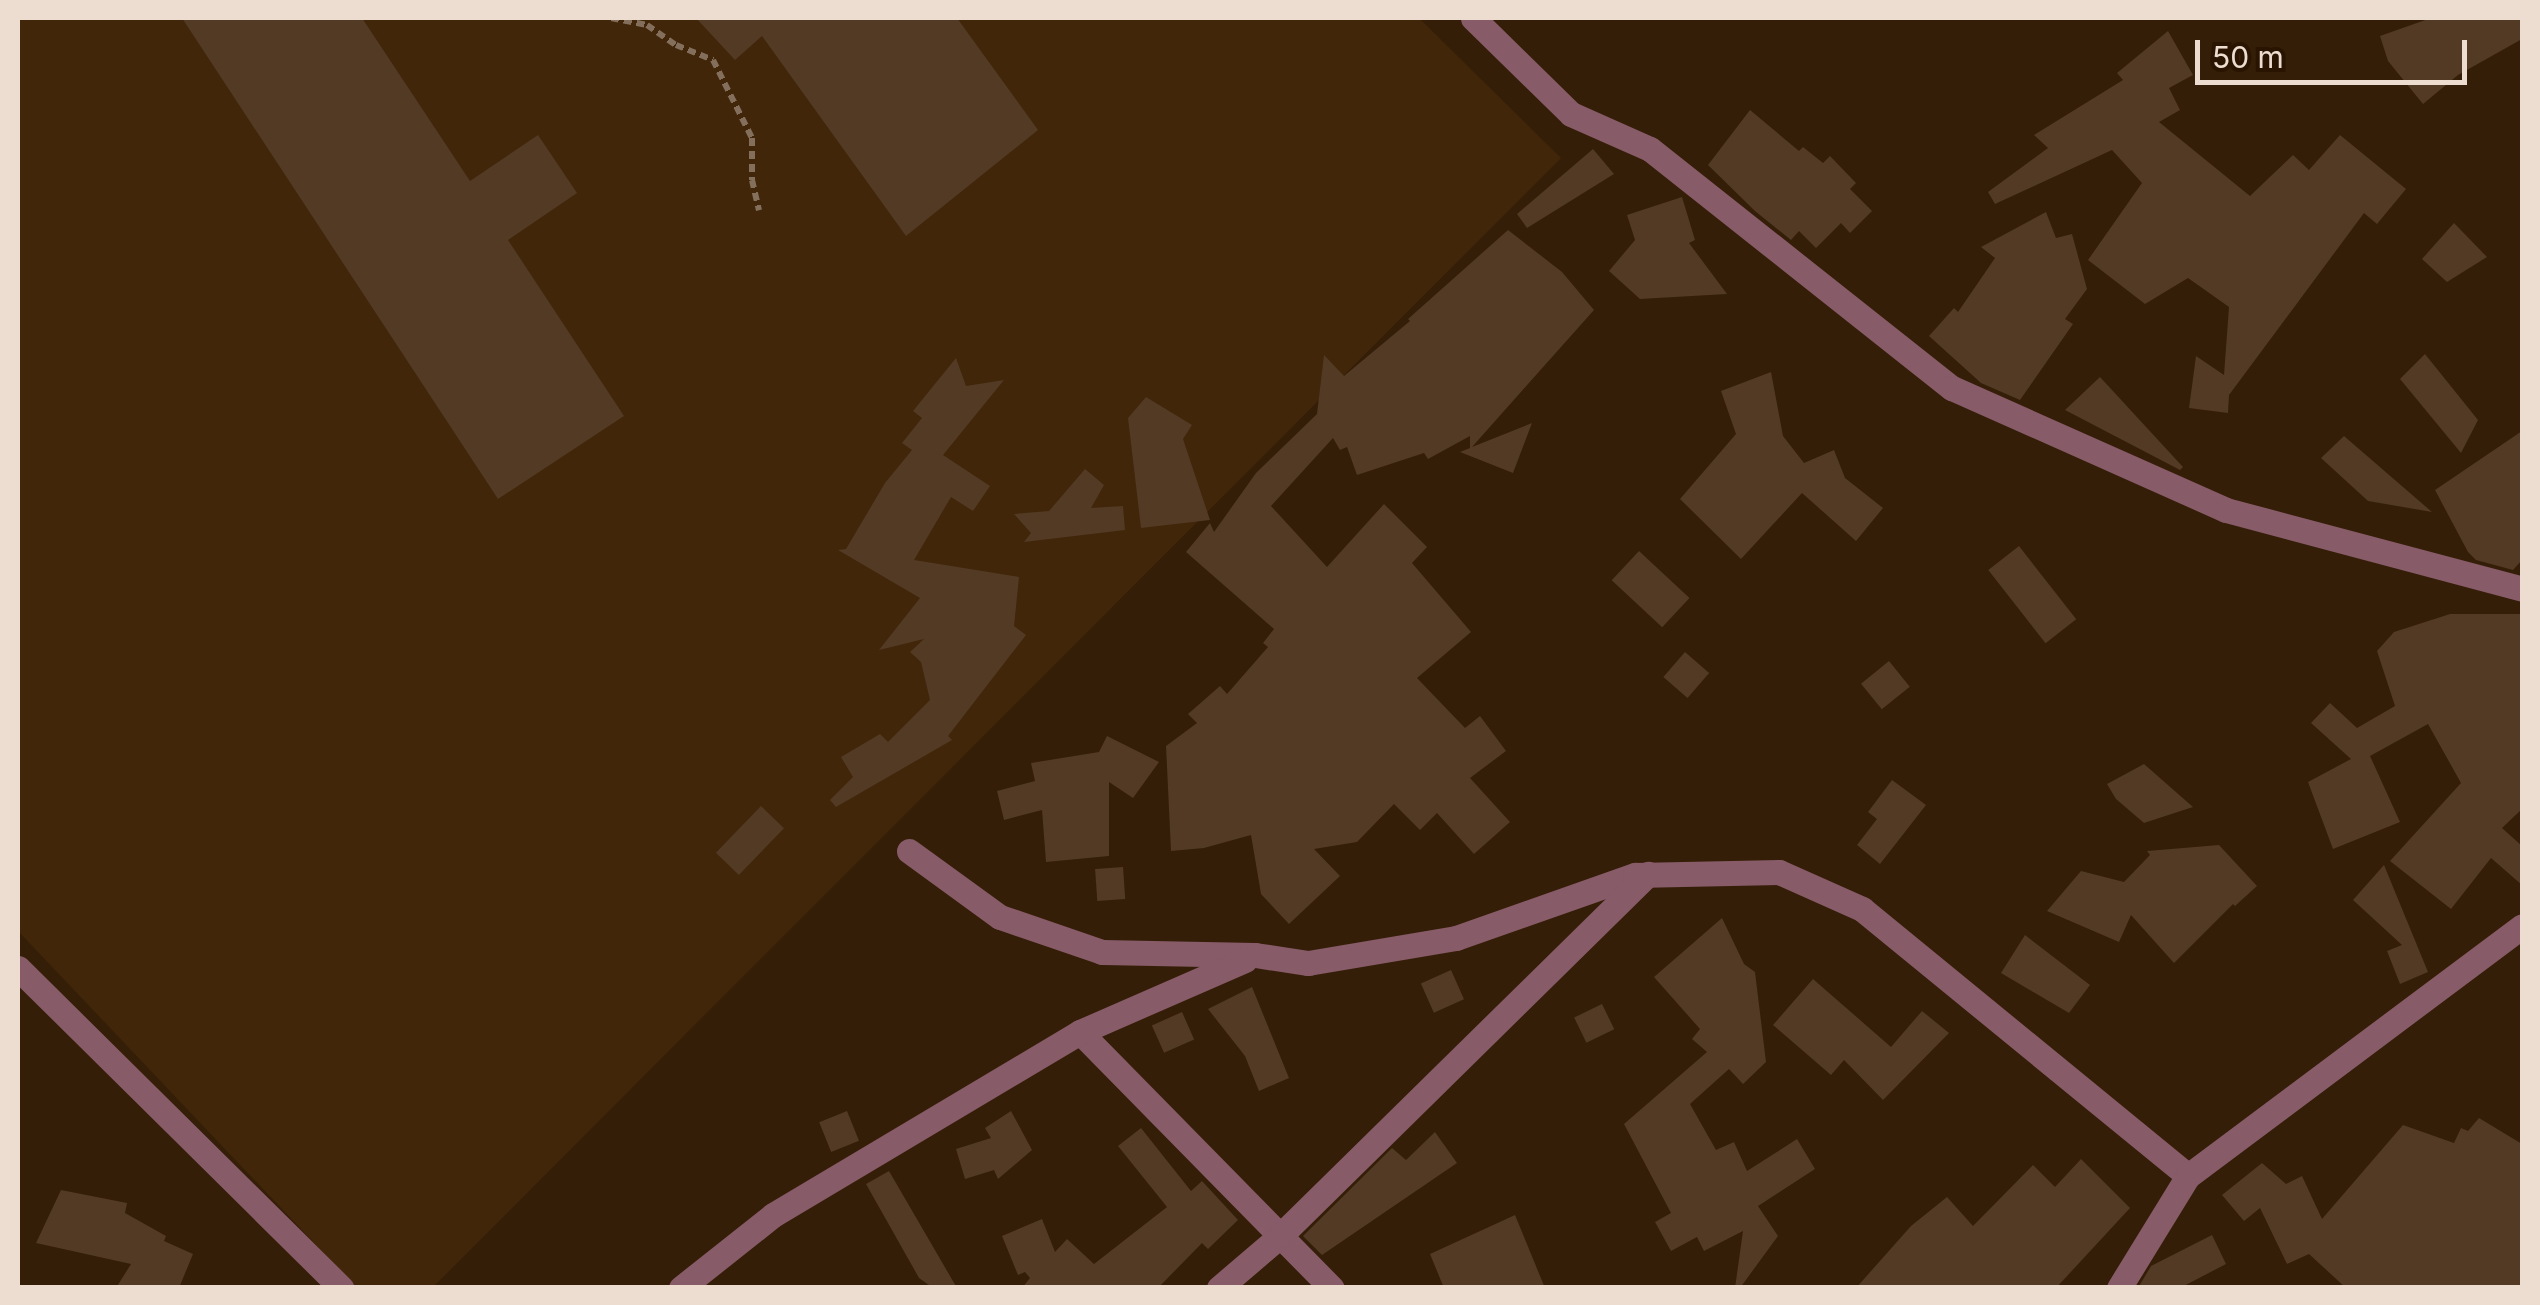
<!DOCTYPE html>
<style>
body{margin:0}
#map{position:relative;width:2540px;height:1305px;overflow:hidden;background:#341e07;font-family:Inter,sans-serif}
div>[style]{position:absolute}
.built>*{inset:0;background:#412609}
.building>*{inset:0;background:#523a24;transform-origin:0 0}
.path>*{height:6px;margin-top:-3px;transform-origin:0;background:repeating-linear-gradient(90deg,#836f5c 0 8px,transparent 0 13px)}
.minor>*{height:25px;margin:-12.5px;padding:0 12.5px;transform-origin:12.5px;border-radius:12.5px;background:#875b68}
span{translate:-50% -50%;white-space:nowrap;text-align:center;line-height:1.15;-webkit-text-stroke:9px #291401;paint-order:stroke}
.frame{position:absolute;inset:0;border:20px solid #edddd0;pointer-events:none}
.scale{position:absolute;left:2195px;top:40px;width:272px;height:45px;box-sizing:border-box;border:5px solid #edddd0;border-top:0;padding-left:12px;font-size:30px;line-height:35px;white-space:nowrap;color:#edddd0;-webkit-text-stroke:8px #291401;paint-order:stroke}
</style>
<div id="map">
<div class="built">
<i style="clip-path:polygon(18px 18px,1419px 18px,1561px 158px,433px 1287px,356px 1287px,18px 931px)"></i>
</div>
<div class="building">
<i style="clip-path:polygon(182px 18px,362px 18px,470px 181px,538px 135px,577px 193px,508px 240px,624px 416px,498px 499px)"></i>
<i style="clip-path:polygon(696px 18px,957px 18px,1038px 130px,906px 236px,762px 36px,735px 60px)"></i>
<i style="clip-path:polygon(2431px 18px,2522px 18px,2522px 39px,2458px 75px,2423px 104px,2388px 61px,2380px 36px)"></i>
<i style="clip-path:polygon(2168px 31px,2193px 75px,2169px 88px,2180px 110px,2159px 122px,2250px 196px,2293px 155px,2309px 170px,2340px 135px,2406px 189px,2377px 224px,2364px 213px,2229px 395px,2228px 413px,2189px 408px,2196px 356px,2224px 375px,2229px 307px,2188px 278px,2145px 304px,2088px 260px,2142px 183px,2112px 150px,1995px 204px,1988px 192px,2048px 148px,2034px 135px,2123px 80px,2117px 73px)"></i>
<i style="clip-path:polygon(1750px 110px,1799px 151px,1803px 147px,1823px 163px,1830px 156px,1856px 183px,1850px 189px,1872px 211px,1850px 233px,1841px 223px,1816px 248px,1799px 231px,1791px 240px,1755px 211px,1708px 165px)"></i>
<i style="clip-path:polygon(1593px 149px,1614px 174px,1527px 228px,1517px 214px)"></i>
<i style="clip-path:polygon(1682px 197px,1695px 240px,1689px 243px,1727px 294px,1640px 299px,1609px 271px,1635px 240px,1627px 215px)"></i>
<i style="clip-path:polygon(2046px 212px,2056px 238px,2072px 234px,2087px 289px,2065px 319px,2073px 324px,2020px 400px,1981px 383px,1929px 336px,1954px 308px,1958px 312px,1995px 258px,1981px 247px)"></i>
<i style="clip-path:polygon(2454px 223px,2487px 257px,2447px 282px,2422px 259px)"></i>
<i style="clip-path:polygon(1508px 230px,1562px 272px,1594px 310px,1472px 447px,1532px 423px,1513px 473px,1460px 452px,1470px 448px,1470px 436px,1428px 459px,1424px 453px,1357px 475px,1347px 447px,1340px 450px,1333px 438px,1271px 506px,1327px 567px,1384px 504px,1427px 547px,1412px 563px,1471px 632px,1417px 678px,1465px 728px,1480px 716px,1506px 751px,1470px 778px,1510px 822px,1474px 854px,1437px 813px,1420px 830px,1394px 804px,1357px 842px,1314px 849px,1340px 876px,1289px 924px,1261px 894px,1251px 835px,1204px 848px,1171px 851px,1166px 746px,1197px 723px,1188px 714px,1220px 686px,1227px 694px,1268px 647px,1263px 643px,1274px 629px,1186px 552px,1210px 523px,1214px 532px,1256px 473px,1317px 414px,1324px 355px,1344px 376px,1410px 321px,1408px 319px)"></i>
<i style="clip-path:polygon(2425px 354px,2478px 420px,2461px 453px,2400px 379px)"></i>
<i style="clip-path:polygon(956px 358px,966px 386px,1004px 380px,943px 455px,990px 486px,973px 511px,951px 497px,914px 560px,1019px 577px,1014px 626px,1026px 635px,948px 736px,952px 740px,836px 807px,830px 800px,853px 777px,841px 757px,880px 734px,888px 742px,930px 700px,921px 662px,910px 652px,924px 639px,879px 650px,920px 598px,838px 550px,846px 549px,885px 483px,912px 450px,902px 443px,922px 418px,913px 411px)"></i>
<i style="clip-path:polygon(1771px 372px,1783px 436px,1804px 463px,1834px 450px,1845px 478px,1883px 508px,1856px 541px,1802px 493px,1741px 559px,1680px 499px,1736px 434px,1721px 391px)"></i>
<i style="clip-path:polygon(2100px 377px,2183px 467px,2180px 470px,2065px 410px)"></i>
<i style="clip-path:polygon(1146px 397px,1192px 425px,1183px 439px,1210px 520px,1141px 528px,1128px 418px)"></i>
<i style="clip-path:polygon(2522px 431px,2522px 560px,2513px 570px,2476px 560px,2468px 552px,2435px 490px)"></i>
<i style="clip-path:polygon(2344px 436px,2432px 512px,2368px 501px,2321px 458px)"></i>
<i style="clip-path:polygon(1085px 469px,1104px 485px,1091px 508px,1123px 506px,1125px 530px,1024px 542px,1031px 533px,1014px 514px,1049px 511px)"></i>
<i style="left:2019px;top:546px;width:93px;height:39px;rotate:52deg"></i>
<i style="left:1639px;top:551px;width:69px;height:40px;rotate:43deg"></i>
<i style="clip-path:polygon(2450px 614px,2522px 614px,2522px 809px,2502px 828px,2522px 846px,2522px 885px,2491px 858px,2451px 909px,2390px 861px,2461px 783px,2428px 724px,2370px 756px,2400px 822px,2333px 849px,2308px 782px,2351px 759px,2311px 723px,2330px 703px,2357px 728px,2395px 706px,2377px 651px,2394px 632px)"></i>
<i style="left:1685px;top:652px;width:32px;height:33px;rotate:41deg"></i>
<i style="left:1889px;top:661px;width:33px;height:36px;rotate:51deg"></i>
<i style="clip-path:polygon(1107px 736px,1159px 762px,1133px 798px,1109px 782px,1109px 856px,1046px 862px,1042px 810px,1004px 820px,997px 791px,1035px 781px,1031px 763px,1099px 752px)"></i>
<i style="clip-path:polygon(2144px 764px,2193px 807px,2144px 823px,2116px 799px,2107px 784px)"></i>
<i style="clip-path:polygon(1892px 780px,1926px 805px,1880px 864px,1857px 845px,1877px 819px,1868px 812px)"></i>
<i style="left:761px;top:806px;width:32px;height:65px;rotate:44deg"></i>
<i style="clip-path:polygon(2219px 845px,2257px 886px,2235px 906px,2233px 904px,2174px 963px,2131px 915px,2119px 942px,2047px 911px,2081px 871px,2124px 882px,2150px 855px,2147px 851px)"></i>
<i style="clip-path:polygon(2384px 865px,2428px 972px,2400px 984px,2387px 951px,2402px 945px,2353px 900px)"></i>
<i style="left:1123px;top:867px;width:32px;height:28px;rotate:86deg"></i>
<i style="clip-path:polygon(1722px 918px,1744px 964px,1755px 972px,1766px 1062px,1743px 1084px,1729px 1069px,1690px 1104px,1716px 1150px,1734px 1142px,1747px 1171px,1797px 1139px,1815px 1169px,1758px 1206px,1778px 1236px,1740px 1288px,1735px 1288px,1743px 1231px,1704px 1251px,1697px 1237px,1671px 1251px,1655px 1222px,1671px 1213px,1624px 1124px,1707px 1052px,1692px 1039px,1700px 1029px,1654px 977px)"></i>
<i style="clip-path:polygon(2025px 935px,2090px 985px,2069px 1013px,2001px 973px)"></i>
<i style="left:1451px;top:970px;width:32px;height:33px;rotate:66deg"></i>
<i style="clip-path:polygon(1813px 979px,1891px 1047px,1922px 1011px,1949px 1033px,1883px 1100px,1844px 1060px,1831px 1075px,1773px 1025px)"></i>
<i style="clip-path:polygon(1252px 987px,1289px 1078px,1259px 1091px,1245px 1056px,1208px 1009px)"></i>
<i style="left:1602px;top:1004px;width:28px;height:31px;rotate:64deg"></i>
<i style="left:1182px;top:1012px;width:30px;height:33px;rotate:66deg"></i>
<i style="left:847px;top:1111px;width:32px;height:30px;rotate:68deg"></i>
<i style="clip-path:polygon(1011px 1111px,1032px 1150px,998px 1179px,994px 1170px,965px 1179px,956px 1149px,991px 1138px,985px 1128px)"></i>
<i style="clip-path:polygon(2479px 1118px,2522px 1144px,2522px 1288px,2346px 1288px,2309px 1254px,2287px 1264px,2260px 1208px,2244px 1221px,2222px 1195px,2262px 1163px,2286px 1184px,2302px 1176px,2322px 1219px,2403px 1125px,2454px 1143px,2461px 1128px,2468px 1131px)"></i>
<i style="clip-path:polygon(1141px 1128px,1191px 1191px,1202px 1181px,1238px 1220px,1208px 1249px,1202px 1243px,1158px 1288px,1022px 1288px,1030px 1278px,1025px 1272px,1018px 1275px,1002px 1236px,1042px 1219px,1055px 1252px,1067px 1239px,1094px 1264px,1167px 1207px,1118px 1146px)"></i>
<i style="clip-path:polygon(1435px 1132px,1457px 1163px,1322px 1255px,1303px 1236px,1392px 1148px,1406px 1160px)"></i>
<i style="clip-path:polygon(2081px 1159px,2130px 1208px,2056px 1288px,1856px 1288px,1911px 1226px,1947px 1197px,1973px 1226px,2033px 1165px,2055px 1187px)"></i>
<i style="clip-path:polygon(889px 1171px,957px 1288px,933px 1288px,919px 1278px,866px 1184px)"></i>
<i style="clip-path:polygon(61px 1190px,127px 1203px,125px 1213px,166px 1236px,164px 1241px,193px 1254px,179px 1288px,116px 1288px,131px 1264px,36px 1243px)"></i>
<i style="clip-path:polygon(1515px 1215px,1545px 1288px,1444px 1288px,1430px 1254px)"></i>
<i style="clip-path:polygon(2212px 1235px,2226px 1264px,2180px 1288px,2138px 1288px,2151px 1266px)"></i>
</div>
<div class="path">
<i style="left:611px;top:18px;width:37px;rotate:11deg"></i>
<i style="left:647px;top:25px;width:35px;rotate:35deg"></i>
<i style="left:676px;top:45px;width:40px;rotate:22deg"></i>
<i style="left:713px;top:60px;width:87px;rotate:63.4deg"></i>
<i style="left:752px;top:138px;width:42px;rotate:90deg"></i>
<i style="left:752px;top:180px;width:31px;rotate:77deg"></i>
</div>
<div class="minor">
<i style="left:1473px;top:18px;width:137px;rotate:44.4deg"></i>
<i style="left:1571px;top:114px;width:86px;rotate:23.9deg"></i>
<i style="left:1650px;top:149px;width:385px;rotate:38.4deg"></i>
<i style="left:1952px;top:388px;width:300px;rotate:24deg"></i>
<i style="left:2226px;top:510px;width:306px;rotate:14.9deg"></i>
<i style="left:909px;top:851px;width:112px;rotate:36deg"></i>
<i style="left:1000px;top:917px;width:108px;rotate:18.9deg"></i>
<i style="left:1102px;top:952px;width:153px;rotate:1.1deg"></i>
<i style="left:1255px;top:955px;width:54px;rotate:8.6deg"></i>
<i style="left:1308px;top:963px;width:150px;rotate:-9.6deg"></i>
<i style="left:1456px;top:938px;width:190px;rotate:-19.4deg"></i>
<i style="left:1635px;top:875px;width:144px;rotate:-1.2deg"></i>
<i style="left:1779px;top:872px;width:91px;rotate:24deg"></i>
<i style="left:1862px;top:909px;width:421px;rotate:39.3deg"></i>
<i style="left:2188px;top:1176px;width:417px;rotate:-36.8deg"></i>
<i style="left:18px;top:968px;width:455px;rotate:44.7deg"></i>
<i style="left:1080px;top:1032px;width:359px;rotate:45.5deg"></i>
<i style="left:681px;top:1288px;width:117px;rotate:-38.4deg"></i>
<i style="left:773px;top:1215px;width:357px;rotate:-30.8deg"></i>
<i style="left:1080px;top:1032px;width:180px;rotate:-23.6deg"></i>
<i style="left:1219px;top:1288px;width:82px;rotate:-40.5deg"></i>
<i style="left:1281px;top:1235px;width:515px;rotate:-44.53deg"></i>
<i style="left:2119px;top:1288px;width:132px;rotate:-58.4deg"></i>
</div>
<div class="frame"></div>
<div class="scale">50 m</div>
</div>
